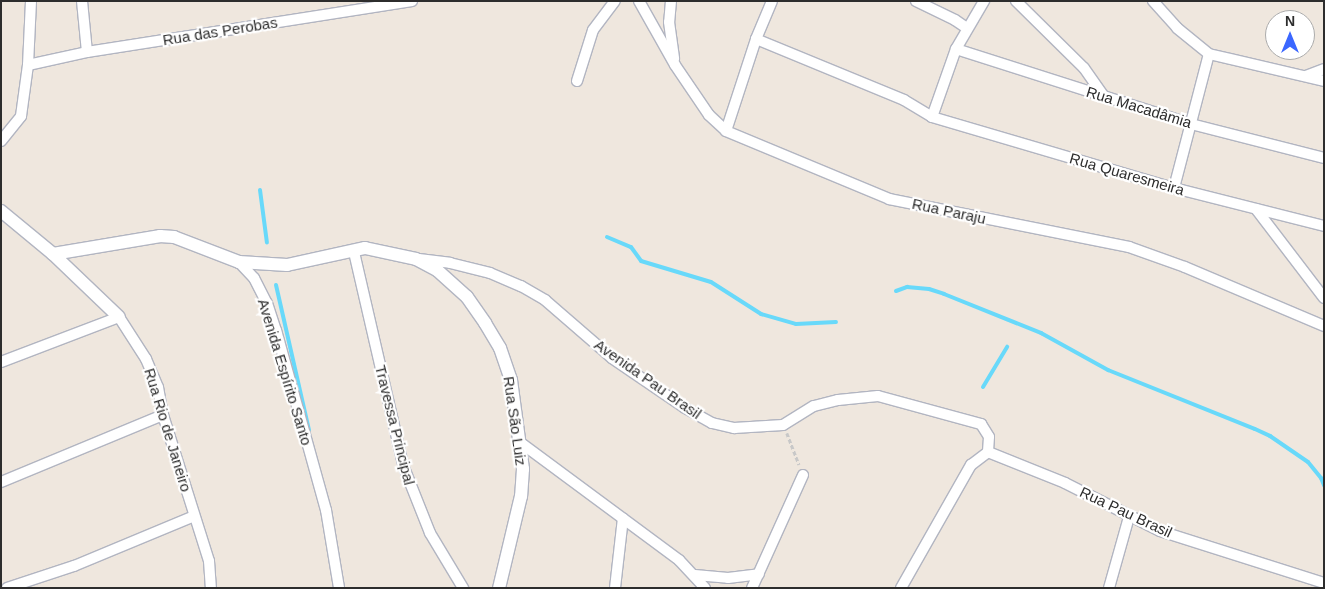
<!DOCTYPE html>
<meta charset="utf-8">
<style>
body{margin:0}
#map{position:relative;width:1325px;height:589px;overflow:hidden;background:#efe7de;font-family:Helvetica,sans-serif}
div>[style]{position:absolute}
.stream>*{height:4px;margin:-2px;padding:0 2px;transform-origin:2px;border-radius:2px;background:#68d9fa}
.path>*{height:2.5px;margin-top:-1.25px;transform-origin:0;background:repeating-linear-gradient(90deg,#c8c8c8 0 4px,transparent 0 6.5px)}
.roads{filter:drop-shadow(1px 0 #b2b5c1) drop-shadow(-1px 0 #b2b5c1) drop-shadow(0 1px #b2b5c1) drop-shadow(0 -1px #b2b5c1)}
.minor>*{height:10px;margin:-5px;padding:0 5px;transform-origin:5px;border-radius:5px;background:#fff}
.tertiary>*{height:12px;margin:-6px;padding:0 6px;transform-origin:6px;border-radius:6px;background:#fff}
span{translate:-50% -50%;white-space:nowrap;text-align:center;line-height:1.15;-webkit-text-stroke:4.5px #fff;paint-order:stroke}
.street-label{font-size:15px;color:#2d2d2d}
.frame{position:absolute;inset:0;border:2px solid #2d2d2d;pointer-events:none}
.north{position:absolute;left:1265px;top:10px;width:50px;height:50px;box-sizing:border-box;background:#fff;border:1px solid #ababab;border-radius:50%;rotate:0deg;font-size:14px;font-weight:700;line-height:20px;text-align:center;color:#2d2d2d}
.north::after{content:'';display:block;margin:auto;width:18px;height:22px;background:#3b67ff;clip-path:polygon(50% 0,100% 100%,50% 72%,0 100%)}
</style>
<div id="map">
<div class="stream">
<i style="left:260px;top:190px;width:53px;rotate:82.5deg"></i>
<i style="left:607px;top:237px;width:26px;rotate:23deg"></i>
<i style="left:631px;top:247px;width:17px;rotate:54deg"></i>
<i style="left:641px;top:261px;width:73px;rotate:16.7deg"></i>
<i style="left:711px;top:282px;width:59px;rotate:32.6deg"></i>
<i style="left:761px;top:314px;width:36px;rotate:16deg"></i>
<i style="left:796px;top:324px;width:40px;rotate:-2.9deg"></i>
<i style="left:276px;top:285px;width:149px;rotate:77.2deg"></i>
<i style="left:896px;top:291px;width:12px;rotate:-20deg"></i>
<i style="left:907px;top:287px;width:22px;rotate:5deg"></i>
<i style="left:929px;top:289px;width:16px;rotate:18deg"></i>
<i style="left:944px;top:294px;width:105px;rotate:21.9deg"></i>
<i style="left:1041px;top:333px;width:77px;rotate:28.9deg"></i>
<i style="left:1108px;top:370px;width:158px;rotate:21.9deg"></i>
<i style="left:1255px;top:429px;width:17px;rotate:25deg"></i>
<i style="left:1270px;top:436px;width:46px;rotate:34.4deg"></i>
<i style="left:1308px;top:462px;width:21px;rotate:51deg"></i>
<i style="left:1321px;top:478px;width:8px;rotate:67deg"></i>
<i style="left:983px;top:387px;width:47px;rotate:-59deg"></i>
</div>
<div class="path">
<i style="left:787px;top:433px;width:34px;rotate:69deg"></i>
</div>
<div class="roads">
<div class="minor">
<i style="left:82px;top:1px;width:51px;rotate:84.4deg"></i>
<i style="left:639px;top:1px;width:73px;rotate:60.6deg"></i>
<i style="left:675px;top:65px;width:60px;rotate:55.8deg"></i>
<i style="left:709px;top:115px;width:23px;rotate:43deg"></i>
<i style="left:726px;top:131px;width:177px;rotate:22.6deg"></i>
<i style="left:889px;top:199px;width:245px;rotate:11.3deg"></i>
<i style="left:1129px;top:247px;width:59px;rotate:19.7deg"></i>
<i style="left:1185px;top:267px;width:151px;rotate:23deg"></i>
<i style="left:671px;top:1px;width:21px;rotate:95deg"></i>
<i style="left:669px;top:22px;width:37px;rotate:82deg"></i>
<i style="left:916px;top:1px;width:43px;rotate:26deg"></i>
<i style="left:955px;top:20px;width:14px;rotate:34deg"></i>
<i style="left:1016px;top:1px;width:95px;rotate:44.6deg"></i>
<i style="left:1084px;top:68px;width:35px;rotate:55deg"></i>
<i style="left:1153px;top:1px;width:36px;rotate:48deg"></i>
<i style="left:1177px;top:28px;width:41px;rotate:39.1deg"></i>
<i style="left:1209px;top:54px;width:118px;rotate:13.2deg"></i>
<i style="left:756px;top:39px;width:160px;rotate:22.4deg"></i>
<i style="left:904px;top:100px;width:33px;rotate:31deg"></i>
<i style="left:932px;top:117px;width:252px;rotate:16.4deg"></i>
<i style="left:1174px;top:188px;width:155px;rotate:14.2deg"></i>
<i style="left:956px;top:49px;width:247px;rotate:17.7deg"></i>
<i style="left:1191px;top:124px;width:137px;rotate:14.3deg"></i>
<i style="left:28px;top:65px;width:60px;rotate:-12.4deg"></i>
<i style="left:87px;top:52px;width:329px;rotate:-8.9deg"></i>
<i style="left:1306px;top:76px;width:19px;rotate:-21deg"></i>
<i style="left:577px;top:81px;width:53px;rotate:-72.6deg"></i>
<i style="left:593px;top:30px;width:36px;rotate:-53deg"></i>
<i style="left:932px;top:117px;width:72px;rotate:-70.6deg"></i>
<i style="left:956px;top:49px;width:56px;rotate:-59.7deg"></i>
<i style="left:726px;top:131px;width:97px;rotate:-71.9deg"></i>
<i style="left:756px;top:39px;width:41px;rotate:-67.2deg"></i>
<i style="left:1px;top:141px;width:32px;rotate:-51deg"></i>
<i style="left:21px;top:116px;width:51px;rotate:-82.2deg"></i>
<i style="left:28px;top:65px;width:64px;rotate:-87.3deg"></i>
<i style="left:1174px;top:188px;width:138px;rotate:-75.4deg"></i>
<i style="left:1256px;top:209px;width:112px;rotate:52.6deg"></i>
<i style="left:354px;top:252px;width:219px;rotate:77deg"></i>
<i style="left:403px;top:465px;width:73px;rotate:68.3deg"></i>
<i style="left:430px;top:533px;width:64px;rotate:59deg"></i>
<i style="left:419px;top:259px;width:31px;rotate:7deg"></i>
<i style="left:450px;top:263px;width:41px;rotate:14deg"></i>
<i style="left:490px;top:273px;width:34px;rotate:23deg"></i>
<i style="left:521px;top:286px;width:28px;rotate:30deg"></i>
<i style="left:545px;top:300px;width:89px;rotate:40.9deg"></i>
<i style="left:612px;top:358px;width:88px;rotate:34.4deg"></i>
<i style="left:685px;top:408px;width:31px;rotate:29deg"></i>
<i style="left:712px;top:423px;width:23px;rotate:13deg"></i>
<i style="left:734px;top:428px;width:49px;rotate:-3.5deg"></i>
<i style="left:783px;top:425px;width:36px;rotate:-32deg"></i>
<i style="left:814px;top:406px;width:25px;rotate:-14deg"></i>
<i style="left:838px;top:400px;width:40px;rotate:-5.7deg"></i>
<i style="left:878px;top:396px;width:107px;rotate:15.2deg"></i>
<i style="left:981px;top:424px;width:15px;rotate:58deg"></i>
<i style="left:989px;top:437px;width:15px;rotate:94deg"></i>
<i style="left:239px;top:262px;width:22px;rotate:47deg"></i>
<i style="left:254px;top:278px;width:28px;rotate:63deg"></i>
<i style="left:267px;top:303px;width:28px;rotate:72deg"></i>
<i style="left:276px;top:330px;width:187px;rotate:74.5deg"></i>
<i style="left:326px;top:510px;width:79px;rotate:80.5deg"></i>
<i style="left:1px;top:362px;width:126px;rotate:-20.9deg"></i>
<i style="left:119px;top:317px;width:50px;rotate:57.3deg"></i>
<i style="left:146px;top:359px;width:30px;rotate:67deg"></i>
<i style="left:158px;top:387px;width:28px;rotate:80deg"></i>
<i style="left:163px;top:415px;width:153px;rotate:72.5deg"></i>
<i style="left:209px;top:561px;width:27px;rotate:86deg"></i>
<i style="left:521px;top:443px;width:197px;rotate:36.5deg"></i>
<i style="left:679px;top:560px;width:38px;rotate:47deg"></i>
<i style="left:988px;top:452px;width:83px;rotate:21.9deg"></i>
<i style="left:1065px;top:483px;width:106px;rotate:26.8deg"></i>
<i style="left:1160px;top:531px;width:172px;rotate:17.6deg"></i>
<i style="left:1px;top:482px;width:175px;rotate:-22.5deg"></i>
<i style="left:695px;top:575px;width:33px;rotate:5deg"></i>
<i style="left:728px;top:578px;width:31px;rotate:-7deg"></i>
<i style="left:7px;top:588px;width:71px;rotate:-18.2deg"></i>
<i style="left:74px;top:566px;width:130px;rotate:-22.6deg"></i>
<i style="left:615px;top:588px;width:70px;rotate:-83.5deg"></i>
<i style="left:752px;top:588px;width:124px;rotate:-65.7deg"></i>
<i style="left:901px;top:588px;width:142px;rotate:-60.4deg"></i>
<i style="left:971px;top:465px;width:21px;rotate:-37deg"></i>
<i style="left:1109px;top:588px;width:74px;rotate:-74.3deg"></i>
</div>
<div class="tertiary">
<i style="left:1px;top:211px;width:67px;rotate:39.6deg"></i>
<i style="left:53px;top:254px;width:91px;rotate:43.7deg"></i>
<i style="left:53px;top:254px;width:109px;rotate:-9.5deg"></i>
<i style="left:160px;top:236px;width:14px;rotate:4deg"></i>
<i style="left:174px;top:237px;width:70px;rotate:21deg"></i>
<i style="left:239px;top:262px;width:48px;rotate:3.6deg"></i>
<i style="left:287px;top:265px;width:80px;rotate:-12.3deg"></i>
<i style="left:365px;top:248px;width:52px;rotate:12.2deg"></i>
<i style="left:416px;top:259px;width:24px;rotate:28deg"></i>
<i style="left:437px;top:270px;width:40px;rotate:42deg"></i>
<i style="left:467px;top:297px;width:32px;rotate:55deg"></i>
<i style="left:485px;top:323px;width:29px;rotate:59deg"></i>
<i style="left:500px;top:348px;width:34px;rotate:71deg"></i>
<i style="left:511px;top:380px;width:90px;rotate:82.3deg"></i>
<i style="left:523px;top:469px;width:27px;rotate:94deg"></i>
<i style="left:521px;top:496px;width:95px;rotate:103.4deg"></i>
</div>
</div>
<div class="street-label">
<span style="left:220px;top:31px;rotate:-9deg">Rua das Perobas</span>
<span style="left:1139px;top:107px;rotate:17deg">Rua Macadâmia</span>
<span style="left:1127px;top:174px;rotate:16deg">Rua Quaresmeira</span>
<span style="left:949px;top:211px;rotate:12deg">Rua Paraju</span>
<span style="left:285px;top:372px;rotate:73deg">Avenida Espírito Santo</span>
<span style="left:648px;top:379px;rotate:35deg">Avenida Pau Brasil</span>
<span style="left:515px;top:421px;rotate:82deg">Rua São Luiz</span>
<span style="left:395px;top:425px;rotate:76deg">Travessa Principal</span>
<span style="left:168px;top:430px;rotate:73deg">Rua Rio de Janeiro</span>
<span style="left:1126px;top:512px;rotate:25deg">Rua Pau Brasil</span>
</div>
<div class="frame"></div>
<div class="north">N</div>
</div>
